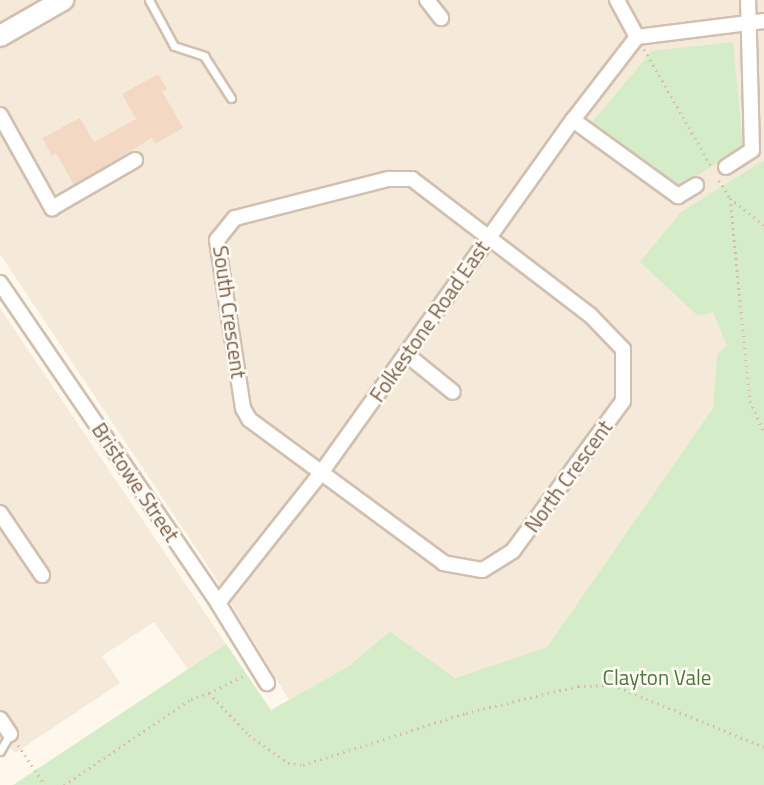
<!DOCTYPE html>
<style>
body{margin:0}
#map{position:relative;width:764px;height:785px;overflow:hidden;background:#fdf7ec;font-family:"Titillium Web",sans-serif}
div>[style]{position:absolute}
.residential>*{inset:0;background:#f5eada}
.green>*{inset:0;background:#d5ecc9}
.building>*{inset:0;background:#f3d9c3}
.path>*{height:3px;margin-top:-1.5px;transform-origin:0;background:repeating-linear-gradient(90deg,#d9bca5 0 1.5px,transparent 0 6px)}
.roads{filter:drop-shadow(2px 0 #d1c0b0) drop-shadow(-2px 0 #d1c0b0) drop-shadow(0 2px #d1c0b0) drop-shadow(0 -2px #d1c0b0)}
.lane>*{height:7px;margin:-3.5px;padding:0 3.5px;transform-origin:3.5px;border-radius:3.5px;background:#fff}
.street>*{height:14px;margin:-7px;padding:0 7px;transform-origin:7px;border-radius:7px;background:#fff}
.secondary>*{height:20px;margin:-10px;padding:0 10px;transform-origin:10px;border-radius:10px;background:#fff}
span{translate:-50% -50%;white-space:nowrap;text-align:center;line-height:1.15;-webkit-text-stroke:5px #fffbf3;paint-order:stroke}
.street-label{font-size:21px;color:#7a604d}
.park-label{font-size:21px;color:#4e7a41}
</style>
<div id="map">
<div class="residential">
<i style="clip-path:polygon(0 0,764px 0,764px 160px,681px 212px,727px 346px,717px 354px,713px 408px,547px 647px,455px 678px,390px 631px,349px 666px,289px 700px,212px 572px,0 254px)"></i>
<i style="clip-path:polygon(0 308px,226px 644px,188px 669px,154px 622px,102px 656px,120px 683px,15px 753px,5px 741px,0 744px)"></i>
</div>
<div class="green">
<i style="clip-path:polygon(733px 42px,743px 146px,678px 188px,592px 122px,652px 51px)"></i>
<i style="clip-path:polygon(764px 160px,764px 785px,13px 785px,226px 644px,271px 710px,349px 666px,390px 631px,455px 678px,547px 647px,713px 408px,717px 354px,727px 346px,713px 312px,698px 316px,640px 262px,681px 212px)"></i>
</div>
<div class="building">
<i style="clip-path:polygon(158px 74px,167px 89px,162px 91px,183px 128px,155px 144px,152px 138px,74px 185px,56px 153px,52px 156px,42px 138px,80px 118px,94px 142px,136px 119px,122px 94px)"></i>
</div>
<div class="path">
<i style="left:644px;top:49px;width:135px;rotate:60.2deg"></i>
<i style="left:719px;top:180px;width:21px;rotate:59deg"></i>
<i style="left:730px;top:198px;width:43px;rotate:38.5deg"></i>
<i style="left:730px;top:198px;width:204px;rotate:84.4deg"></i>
<i style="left:750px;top:401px;width:34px;rotate:66deg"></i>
<i style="left:209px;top:693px;width:40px;rotate:-26.6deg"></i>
<i style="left:18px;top:745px;width:48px;rotate:56deg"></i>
<i style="left:64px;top:785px;width:153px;rotate:-34.1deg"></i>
<i style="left:191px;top:699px;width:19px;rotate:-18deg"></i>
<i style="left:209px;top:693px;width:58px;rotate:46.4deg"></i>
<i style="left:249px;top:735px;width:48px;rotate:35.7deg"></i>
<i style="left:288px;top:763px;width:15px;rotate:8deg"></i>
<i style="left:303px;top:765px;width:171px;rotate:-17.7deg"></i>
<i style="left:466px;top:713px;width:115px;rotate:-13.6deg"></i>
<i style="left:578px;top:686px;width:35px;rotate:-2deg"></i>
<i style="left:613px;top:685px;width:163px;rotate:22.3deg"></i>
</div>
<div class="roads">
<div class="lane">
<i style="left:149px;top:0;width:52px;rotate:61.5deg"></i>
<i style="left:174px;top:46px;width:32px;rotate:18deg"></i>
<i style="left:204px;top:56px;width:50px;rotate:57.3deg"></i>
<i style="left:0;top:751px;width:20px;rotate:-60deg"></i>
</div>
<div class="street">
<i style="left:427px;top:0;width:23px;rotate:52deg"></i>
<i style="left:617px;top:0;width:42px;rotate:61.6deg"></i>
<i style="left:637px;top:37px;width:128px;rotate:-7.2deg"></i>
<i style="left:0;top:115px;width:107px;rotate:60.8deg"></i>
<i style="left:52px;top:208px;width:96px;rotate:-30deg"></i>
<i style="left:573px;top:120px;width:130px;rotate:35.9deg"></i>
<i style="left:678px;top:196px;width:21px;rotate:-31deg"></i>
<i style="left:726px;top:167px;width:31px;rotate:-33deg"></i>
<i style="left:752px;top:150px;width:150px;rotate:-91.5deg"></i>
<i style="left:388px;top:179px;width:24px"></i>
<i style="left:412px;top:179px;width:225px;rotate:37.4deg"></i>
<i style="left:591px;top:316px;width:46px;rotate:45.9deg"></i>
<i style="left:623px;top:349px;width:52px;rotate:90deg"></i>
<i style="left:623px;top:401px;width:186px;rotate:126.3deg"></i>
<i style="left:513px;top:551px;width:36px;rotate:148deg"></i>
<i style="left:482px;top:570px;width:39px;rotate:-170deg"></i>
<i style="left:444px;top:563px;width:242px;rotate:-143.6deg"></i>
<i style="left:249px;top:419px;width:13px;rotate:-119deg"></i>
<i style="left:243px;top:408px;width:170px;rotate:-98.8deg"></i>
<i style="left:217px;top:240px;width:28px;rotate:-51deg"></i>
<i style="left:235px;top:218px;width:158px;rotate:-14.3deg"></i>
<i style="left:0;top:283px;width:387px;rotate:55.7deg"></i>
<i style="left:218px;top:603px;width:94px;rotate:58.5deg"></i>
<i style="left:406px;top:354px;width:60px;rotate:39deg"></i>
<i style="left:0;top:513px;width:75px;rotate:55.9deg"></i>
<i style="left:218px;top:603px;width:166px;rotate:-51.6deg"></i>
<i style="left:321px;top:473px;width:434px;rotate:-54.5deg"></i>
<i style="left:573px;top:120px;width:105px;rotate:-52.4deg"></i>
<i style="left:0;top:719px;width:18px;rotate:56deg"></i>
</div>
<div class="secondary">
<i style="left:0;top:36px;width:73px;rotate:-29.7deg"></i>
</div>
</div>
<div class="street-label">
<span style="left:230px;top:312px;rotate:82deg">South Crescent</span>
<span style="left:429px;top:321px;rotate:-55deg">Folkestone Road East</span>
<span style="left:568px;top:476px;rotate:-54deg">North Crescent</span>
<span style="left:136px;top:482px;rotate:56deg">Bristowe Street</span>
</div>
<div class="park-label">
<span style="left:657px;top:677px">Clayton Vale</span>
</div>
</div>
